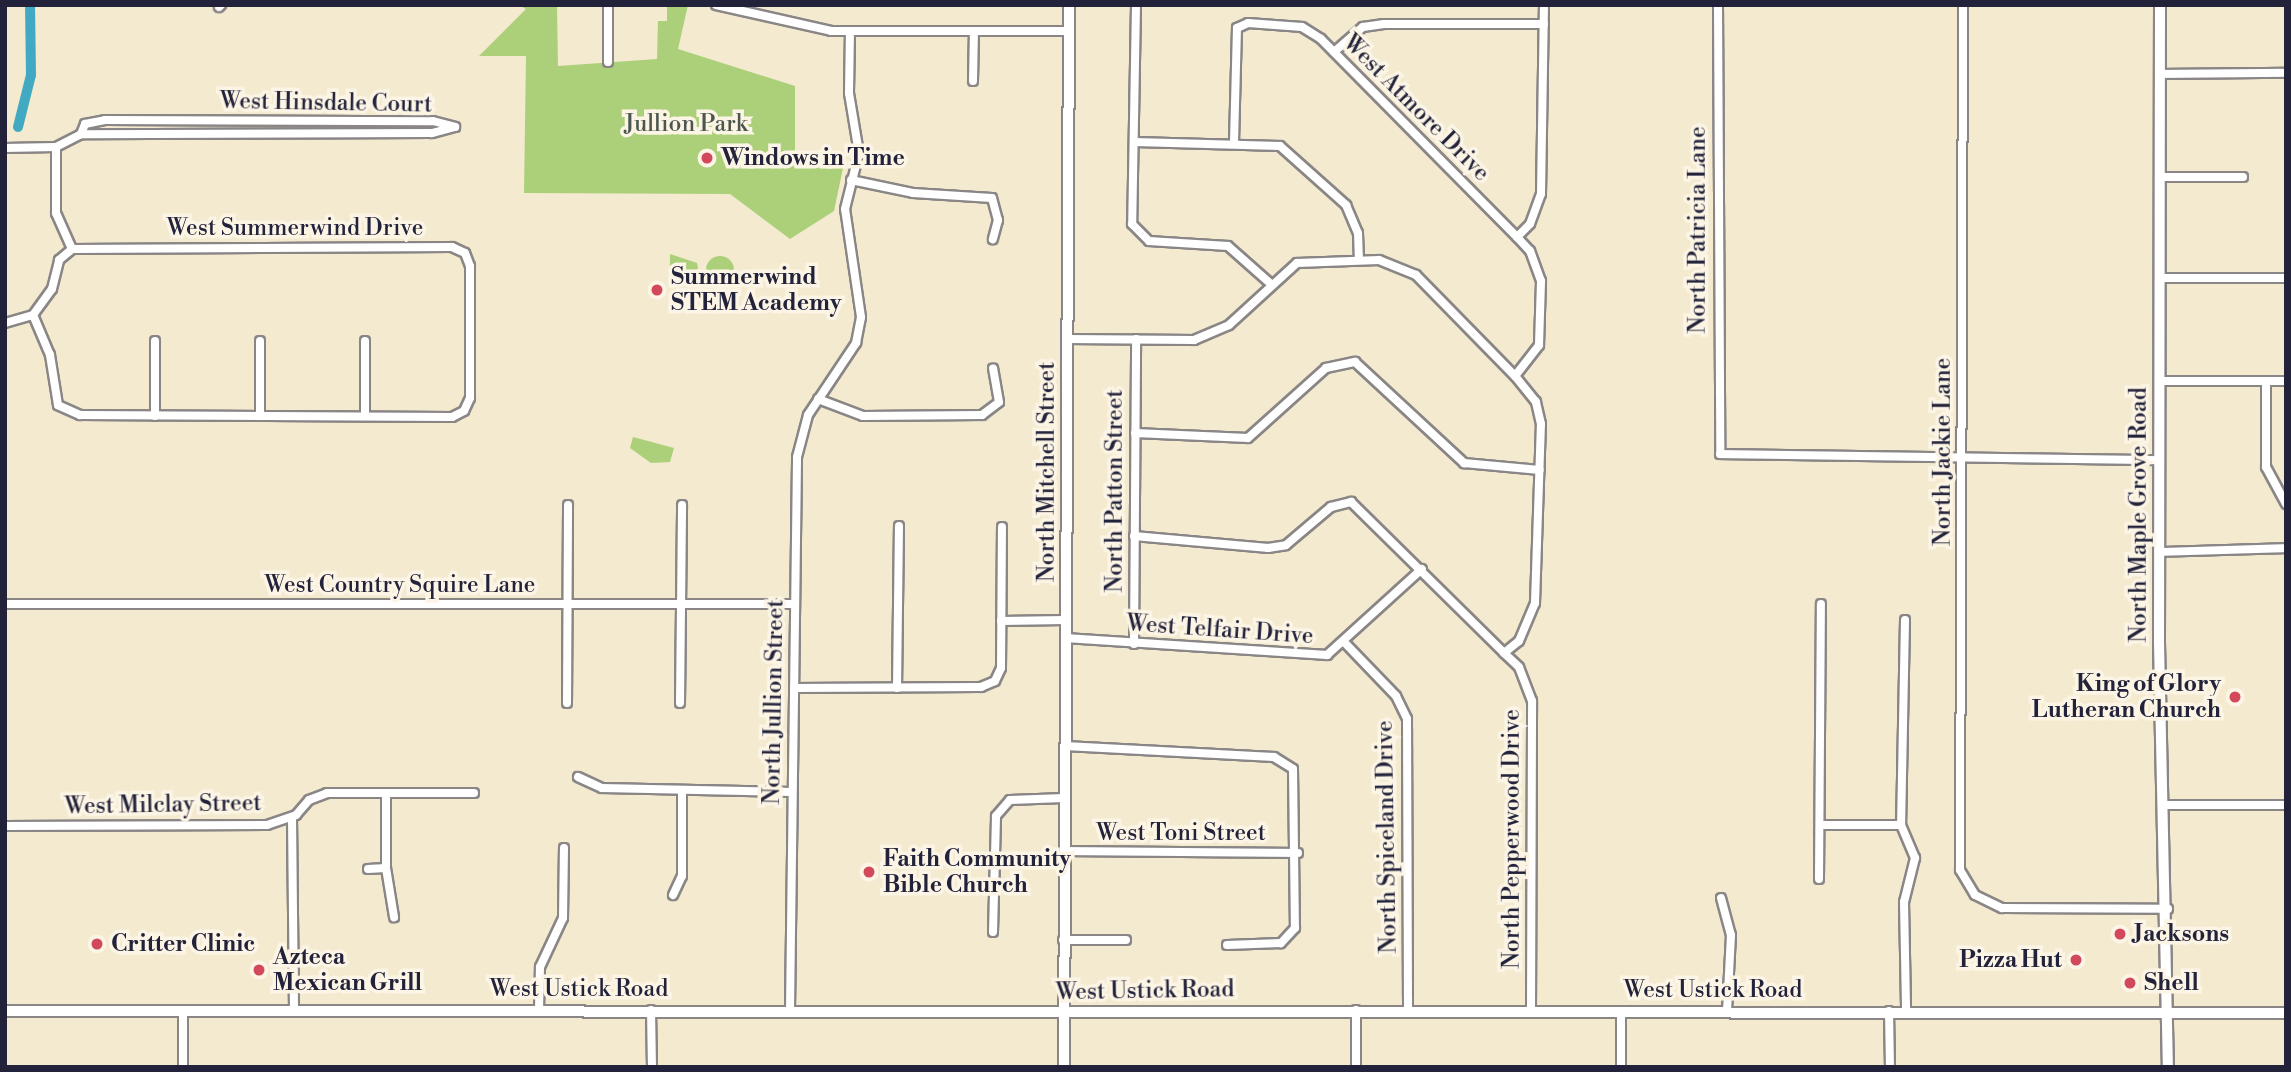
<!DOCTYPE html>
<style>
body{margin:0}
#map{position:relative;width:2291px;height:1072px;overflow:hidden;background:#f3ead0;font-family:"Libre Bodoni",serif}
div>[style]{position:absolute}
.green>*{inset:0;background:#acd079}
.round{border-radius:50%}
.canal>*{height:10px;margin:-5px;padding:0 5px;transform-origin:5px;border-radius:5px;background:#41a9c1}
.roads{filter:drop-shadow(2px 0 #8a8686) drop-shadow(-2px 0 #8a8686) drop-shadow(0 2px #8a8686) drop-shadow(0 -2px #8a8686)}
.minor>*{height:8px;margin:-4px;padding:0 4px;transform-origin:4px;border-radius:4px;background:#fff}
.tertiary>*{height:10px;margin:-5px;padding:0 5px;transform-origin:5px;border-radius:5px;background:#fff}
.secondary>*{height:10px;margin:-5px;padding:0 5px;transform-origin:5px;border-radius:5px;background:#fff}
.dots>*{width:19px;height:19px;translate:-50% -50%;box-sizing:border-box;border:4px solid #fcf5e5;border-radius:50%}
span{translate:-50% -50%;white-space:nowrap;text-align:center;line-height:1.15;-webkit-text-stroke:7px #fcf5e5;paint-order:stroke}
.street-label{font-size:23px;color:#22223b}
.park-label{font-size:23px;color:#4b564e}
.poi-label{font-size:23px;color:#22223b;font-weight:700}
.left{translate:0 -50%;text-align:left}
.right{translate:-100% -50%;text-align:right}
.frame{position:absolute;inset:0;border:7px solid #22223b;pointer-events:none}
</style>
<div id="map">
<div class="green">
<i style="clip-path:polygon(519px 5px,557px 5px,558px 66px,657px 59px,658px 21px,667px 21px,667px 5px,688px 5px,678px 49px,795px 86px,795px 167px,843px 168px,834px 211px,790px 239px,730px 194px,524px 193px,526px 56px,479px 56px,526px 9px)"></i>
<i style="clip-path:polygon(670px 254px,697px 263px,699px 274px,670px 276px)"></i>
<i class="round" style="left:706px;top:256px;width:28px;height:28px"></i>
<i style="clip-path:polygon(633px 437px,674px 448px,670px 462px,651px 463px,630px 448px)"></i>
</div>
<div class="canal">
<i style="left:18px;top:127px;width:54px;rotate:-76deg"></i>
<i style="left:31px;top:75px;width:70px;rotate:-90.8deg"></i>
</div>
<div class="roads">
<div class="minor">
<i style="left:716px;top:5px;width:118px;rotate:12.7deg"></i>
<i style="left:831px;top:31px;width:238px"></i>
<i style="left:1136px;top:5px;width:219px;rotate:91deg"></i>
<i style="left:1132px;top:224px;width:24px;rotate:45deg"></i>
<i style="left:1149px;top:241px;width:79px;rotate:3.6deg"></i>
<i style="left:1228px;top:246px;width:57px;rotate:41.5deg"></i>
<i style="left:1718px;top:5px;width:449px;rotate:89.7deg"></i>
<i style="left:1720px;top:454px;width:440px;rotate:0.8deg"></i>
<i style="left:1963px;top:5px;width:865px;rotate:90.2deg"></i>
<i style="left:1960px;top:870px;width:29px;rotate:59deg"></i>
<i style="left:1975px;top:895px;width:30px;rotate:26deg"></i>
<i style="left:2002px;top:908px;width:166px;rotate:0.3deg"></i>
<i style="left:219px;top:7px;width:3px;rotate:-45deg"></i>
<i style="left:1334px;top:52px;width:38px;rotate:-41deg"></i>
<i style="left:1363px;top:27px;width:21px;rotate:-8deg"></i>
<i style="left:1384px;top:24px;width:160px"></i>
<i style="left:608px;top:62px;width:57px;rotate:-90deg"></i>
<i style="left:2160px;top:74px;width:126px;rotate:-0.5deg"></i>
<i style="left:973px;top:81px;width:50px;rotate:-88.9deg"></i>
<i style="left:105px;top:120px;width:328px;rotate:0.2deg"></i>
<i style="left:433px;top:121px;width:23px;rotate:15deg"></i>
<i style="left:455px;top:127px;width:24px;rotate:165deg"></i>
<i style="left:432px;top:133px;width:351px;rotate:179.8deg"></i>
<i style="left:81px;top:134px;width:11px;rotate:-68deg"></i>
<i style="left:85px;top:124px;width:20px;rotate:-11deg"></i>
<i style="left:1135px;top:142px;width:145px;rotate:1.6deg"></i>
<i style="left:1280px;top:146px;width:89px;rotate:41.8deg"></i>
<i style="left:1346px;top:205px;width:30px;rotate:67deg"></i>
<i style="left:1358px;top:233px;width:27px;rotate:88deg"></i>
<i style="left:1234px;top:142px;width:114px;rotate:-88.5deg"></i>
<i style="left:1237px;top:28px;width:12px;rotate:-24deg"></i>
<i style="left:1248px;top:23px;width:54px;rotate:4.2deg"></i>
<i style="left:1302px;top:27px;width:22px;rotate:32deg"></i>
<i style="left:1321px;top:39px;width:279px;rotate:45.3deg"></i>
<i style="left:56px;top:147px;width:66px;rotate:90deg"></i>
<i style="left:56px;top:213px;width:39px;rotate:66deg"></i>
<i style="left:5px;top:148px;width:51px;rotate:-1.1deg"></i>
<i style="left:56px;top:147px;width:28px;rotate:-27deg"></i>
<i style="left:2160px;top:177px;width:83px"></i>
<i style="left:851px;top:180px;width:63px;rotate:11.8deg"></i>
<i style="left:913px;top:193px;width:79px;rotate:3.6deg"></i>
<i style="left:992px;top:198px;width:23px;rotate:75deg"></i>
<i style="left:998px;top:220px;width:20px;rotate:105deg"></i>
<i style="left:2160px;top:278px;width:126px"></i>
<i style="left:5px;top:323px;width:29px;rotate:-16deg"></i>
<i style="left:33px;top:315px;width:32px;rotate:-54deg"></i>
<i style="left:52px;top:289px;width:30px;rotate:-76deg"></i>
<i style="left:59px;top:260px;width:17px;rotate:-40deg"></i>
<i style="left:72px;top:249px;width:380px;rotate:-0.3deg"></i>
<i style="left:452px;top:247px;width:14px;rotate:25deg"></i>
<i style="left:465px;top:253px;width:14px;rotate:69deg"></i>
<i style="left:470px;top:266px;width:132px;rotate:90deg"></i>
<i style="left:470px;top:398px;width:14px;rotate:115deg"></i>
<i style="left:464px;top:411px;width:13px;rotate:153deg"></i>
<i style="left:452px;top:417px;width:372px;rotate:-179.7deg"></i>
<i style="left:80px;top:415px;width:24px;rotate:-156deg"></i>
<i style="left:58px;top:405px;width:51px;rotate:-99.1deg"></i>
<i style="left:50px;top:355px;width:43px;rotate:-113deg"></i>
<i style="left:1067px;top:339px;width:127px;rotate:0.5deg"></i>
<i style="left:1194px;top:340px;width:38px;rotate:-23deg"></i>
<i style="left:1229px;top:325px;width:92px;rotate:-42.4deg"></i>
<i style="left:1297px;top:263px;width:82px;rotate:-2.1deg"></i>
<i style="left:1379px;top:260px;width:40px;rotate:22deg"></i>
<i style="left:1416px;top:275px;width:141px;rotate:45.6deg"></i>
<i style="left:2160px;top:381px;width:126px"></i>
<i style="left:2266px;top:381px;width:86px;rotate:90deg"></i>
<i style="left:2266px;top:467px;width:42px;rotate:61.6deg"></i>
<i style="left:818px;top:399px;width:48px;rotate:20.7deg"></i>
<i style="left:863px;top:416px;width:119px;rotate:-0.5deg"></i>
<i style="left:982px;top:415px;width:21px;rotate:-37deg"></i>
<i style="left:999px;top:402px;width:34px;rotate:-100deg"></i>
<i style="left:155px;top:416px;width:75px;rotate:-90deg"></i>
<i style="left:260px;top:416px;width:75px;rotate:-90deg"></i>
<i style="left:365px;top:416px;width:75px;rotate:-90deg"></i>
<i style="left:1135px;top:433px;width:113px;rotate:2.5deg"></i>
<i style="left:1248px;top:438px;width:105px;rotate:-41.9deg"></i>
<i style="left:1326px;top:368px;width:30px;rotate:-12deg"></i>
<i style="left:1355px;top:362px;width:149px;rotate:42.8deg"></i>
<i style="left:1464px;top:463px;width:76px;rotate:5.3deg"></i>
<i style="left:1134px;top:536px;width:135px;rotate:5.1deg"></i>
<i style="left:1268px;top:548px;width:18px;rotate:-9deg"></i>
<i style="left:1286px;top:545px;width:59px;rotate:-40.2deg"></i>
<i style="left:1331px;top:507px;width:21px;rotate:-14deg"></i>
<i style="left:1351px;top:502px;width:215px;rotate:44.6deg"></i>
<i style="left:2159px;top:552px;width:127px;rotate:-1.8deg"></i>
<i style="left:5px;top:604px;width:789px"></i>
<i style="left:1905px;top:620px;width:205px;rotate:91.1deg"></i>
<i style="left:1901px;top:825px;width:36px;rotate:67deg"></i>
<i style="left:1915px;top:858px;width:45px;rotate:104deg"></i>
<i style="left:1904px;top:902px;width:109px;rotate:88.9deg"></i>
<i style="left:1001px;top:621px;width:64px;rotate:-0.9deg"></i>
<i style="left:1065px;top:638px;width:263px;rotate:3.7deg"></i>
<i style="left:1327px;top:655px;width:128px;rotate:-42.2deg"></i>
<i style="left:1134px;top:644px;width:305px;rotate:-89.6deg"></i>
<i style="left:1346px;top:644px;width:72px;rotate:46.1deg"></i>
<i style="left:1396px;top:696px;width:25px;rotate:64deg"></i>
<i style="left:1407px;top:719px;width:292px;rotate:89.8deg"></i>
<i style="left:794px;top:688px;width:187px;rotate:-0.3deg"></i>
<i style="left:981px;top:687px;width:15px;rotate:-23deg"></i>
<i style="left:995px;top:681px;width:14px;rotate:-65deg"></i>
<i style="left:1001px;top:668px;width:141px;rotate:-89.6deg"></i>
<i style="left:897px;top:688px;width:162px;rotate:-89.3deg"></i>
<i style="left:567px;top:703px;width:198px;rotate:-89.7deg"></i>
<i style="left:680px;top:703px;width:198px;rotate:-89.4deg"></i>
<i style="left:1065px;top:746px;width:209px;rotate:3deg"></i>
<i style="left:1274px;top:757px;width:22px;rotate:32deg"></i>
<i style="left:1293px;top:769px;width:159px;rotate:89.3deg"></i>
<i style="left:1295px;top:928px;width:21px;rotate:133deg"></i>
<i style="left:1281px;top:943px;width:54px;rotate:177.9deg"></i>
<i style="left:578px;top:777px;width:26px;rotate:25deg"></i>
<i style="left:602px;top:788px;width:190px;rotate:1.2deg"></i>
<i style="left:386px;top:793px;width:75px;rotate:90deg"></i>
<i style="left:386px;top:868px;width:50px;rotate:80.7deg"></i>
<i style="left:2165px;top:805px;width:121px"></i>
<i style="left:292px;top:817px;width:193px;rotate:89.4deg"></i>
<i style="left:1820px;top:825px;width:81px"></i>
<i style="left:5px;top:826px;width:262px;rotate:-0.2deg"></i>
<i style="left:267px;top:825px;width:31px;rotate:-19deg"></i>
<i style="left:296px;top:815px;width:20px;rotate:-49deg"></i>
<i style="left:309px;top:800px;width:19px;rotate:-21deg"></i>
<i style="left:327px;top:793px;width:147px"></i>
<i style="left:1064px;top:851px;width:234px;rotate:0.5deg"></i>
<i style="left:368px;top:869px;width:18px;rotate:-3deg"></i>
<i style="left:1819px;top:879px;width:275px;rotate:-89.6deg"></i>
<i style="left:673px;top:895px;width:21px;rotate:-65deg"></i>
<i style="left:682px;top:876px;width:84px;rotate:-90deg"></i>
<i style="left:1721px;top:898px;width:38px;rotate:75deg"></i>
<i style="left:1731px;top:935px;width:76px;rotate:93deg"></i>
<i style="left:993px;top:932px;width:116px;rotate:-88.5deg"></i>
<i style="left:996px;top:816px;width:21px;rotate:-49deg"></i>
<i style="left:1010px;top:800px;width:54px;rotate:-2.1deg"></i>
<i style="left:1063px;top:940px;width:63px"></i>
<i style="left:539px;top:1010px;width:43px;rotate:-88.7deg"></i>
<i style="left:540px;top:967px;width:54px;rotate:-64.9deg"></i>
<i style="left:563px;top:918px;width:70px;rotate:-89.2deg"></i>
<i style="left:651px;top:1010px;width:57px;rotate:89deg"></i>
<i style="left:790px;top:1010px;width:553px;rotate:-89.27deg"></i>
<i style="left:797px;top:457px;width:43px;rotate:-75.3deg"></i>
<i style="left:808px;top:415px;width:87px;rotate:-56.3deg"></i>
<i style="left:856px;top:343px;width:26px;rotate:-79deg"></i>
<i style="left:861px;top:317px;width:109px;rotate:-98.4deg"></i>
<i style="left:845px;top:209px;width:58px;rotate:-76deg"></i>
<i style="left:859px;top:153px;width:61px;rotate:-99.5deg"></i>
<i style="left:849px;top:93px;width:62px;rotate:-89.1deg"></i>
<i style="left:1356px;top:1010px;width:57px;rotate:90deg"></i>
<i style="left:183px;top:1011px;width:56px;rotate:90deg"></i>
<i style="left:1531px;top:1011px;width:310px;rotate:-89.8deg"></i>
<i style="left:1532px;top:701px;width:36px;rotate:-111deg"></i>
<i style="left:1519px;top:667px;width:21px;rotate:-137deg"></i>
<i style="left:1504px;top:653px;width:19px;rotate:-39deg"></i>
<i style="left:1519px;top:641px;width:41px;rotate:-67.2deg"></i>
<i style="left:1535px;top:603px;width:179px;rotate:-88.1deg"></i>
<i style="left:1541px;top:424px;width:23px;rotate:-103deg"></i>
<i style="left:1536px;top:402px;width:33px;rotate:-129deg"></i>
<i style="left:1515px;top:376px;width:39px;rotate:-52deg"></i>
<i style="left:1539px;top:345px;width:64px;rotate:-88.2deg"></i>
<i style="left:1541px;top:281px;width:32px;rotate:-110deg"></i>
<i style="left:1530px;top:251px;width:19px;rotate:-133deg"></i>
<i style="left:1517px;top:237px;width:18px;rotate:-45deg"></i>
<i style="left:1530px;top:224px;width:32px;rotate:-70deg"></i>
<i style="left:1541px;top:194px;width:189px;rotate:-89.1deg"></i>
<i style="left:1621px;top:1011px;width:56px;rotate:90deg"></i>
<i style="left:1889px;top:1011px;width:56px;rotate:89deg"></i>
</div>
<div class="tertiary">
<i style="left:1064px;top:1067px;width:1062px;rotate:-89.73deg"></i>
</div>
<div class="secondary">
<i style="left:2160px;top:5px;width:638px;rotate:90.09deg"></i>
<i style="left:2159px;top:643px;width:424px;rotate:88.8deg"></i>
<i style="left:5px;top:1011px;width:2281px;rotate:0.05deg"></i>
</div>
</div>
<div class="dots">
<i style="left:707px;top:158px;background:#d1495b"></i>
<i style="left:657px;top:290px;background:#d1495b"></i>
<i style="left:2235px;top:697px;background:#d1495b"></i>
<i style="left:869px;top:872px;background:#d1495b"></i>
<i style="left:2120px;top:934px;background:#d1495b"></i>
<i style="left:97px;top:944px;background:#d1495b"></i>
<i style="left:2076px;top:960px;background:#d1495b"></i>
<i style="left:259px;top:970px;background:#d1495b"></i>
<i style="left:2130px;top:983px;background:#d1495b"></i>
</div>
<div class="street-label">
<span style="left:326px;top:103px;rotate:1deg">West Hinsdale Court</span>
<span style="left:1416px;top:108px;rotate:45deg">West Atmore Drive</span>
<span style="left:295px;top:228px">West Summerwind Drive</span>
<span style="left:1698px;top:230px;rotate:-90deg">North Patricia Lane</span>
<span style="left:1943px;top:452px;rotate:-90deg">North Jackie Lane</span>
<span style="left:1047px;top:472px;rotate:-90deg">North Mitchell Street</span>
<span style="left:1115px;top:491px;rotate:-90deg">North Patton Street</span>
<span style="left:2139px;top:515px;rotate:-90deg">North Maple Grove Road</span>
<span style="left:400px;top:585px">West Country Squire Lane</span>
<span style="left:1220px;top:630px;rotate:4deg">West Telfair Drive</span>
<span style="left:774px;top:702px;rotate:-89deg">North Jullion Street</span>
<span style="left:163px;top:805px;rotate:-1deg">West Milclay Street</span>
<span style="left:1181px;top:833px">West Toni Street</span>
<span style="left:1387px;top:837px;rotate:-91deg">North Spiceland Drive</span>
<span style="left:1512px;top:839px;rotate:-90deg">North Pepperwood Drive</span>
<span style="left:579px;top:989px">West Ustick Road</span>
<span style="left:1713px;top:990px">West Ustick Road</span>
<span style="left:1145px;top:991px;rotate:-1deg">West Ustick Road</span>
</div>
<div class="park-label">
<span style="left:686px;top:124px">Jullion Park</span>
</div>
<div class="poi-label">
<span class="left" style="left:721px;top:158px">Windows in Time</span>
<span class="left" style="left:671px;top:290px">Summerwind<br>STEM Academy</span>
<span class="right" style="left:2221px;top:697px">King of Glory<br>Lutheran Church</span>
<span class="left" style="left:883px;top:872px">Faith Community<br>Bible Church</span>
<span class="left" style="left:2134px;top:934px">Jacksons</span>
<span class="left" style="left:111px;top:944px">Critter Clinic</span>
<span class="left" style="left:273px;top:970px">Azteca<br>Mexican Grill</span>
<span class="right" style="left:2062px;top:960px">Pizza Hut</span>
<span class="left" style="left:2144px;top:983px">Shell</span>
</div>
<div class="frame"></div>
</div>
